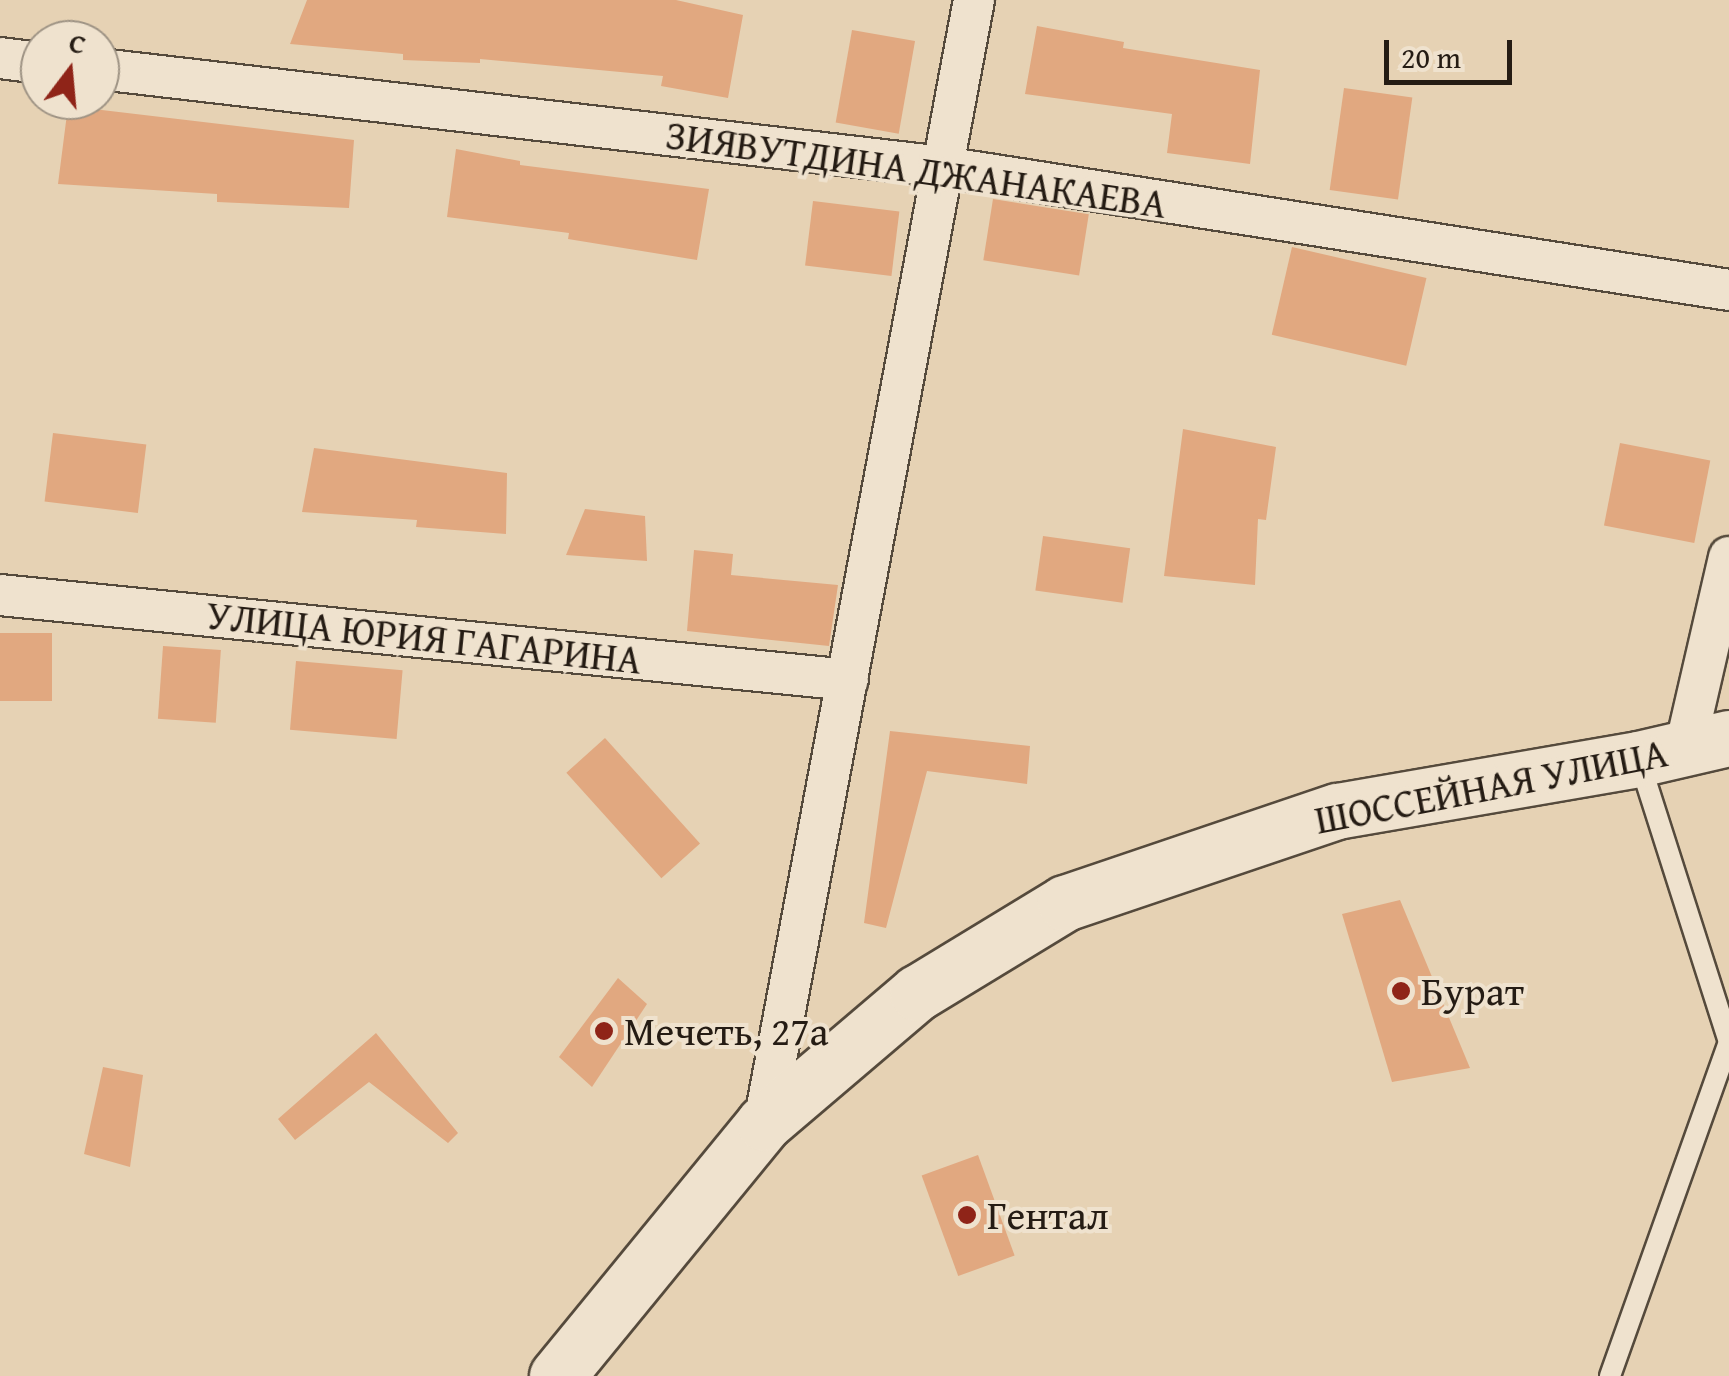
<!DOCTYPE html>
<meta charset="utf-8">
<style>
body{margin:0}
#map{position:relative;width:1729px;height:1376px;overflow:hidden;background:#e6d2b4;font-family:"Gentium Book Plus",serif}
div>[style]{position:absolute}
.building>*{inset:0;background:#e1a880;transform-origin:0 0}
.roads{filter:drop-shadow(2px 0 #554a3c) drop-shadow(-2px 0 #554a3c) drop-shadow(0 2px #554a3c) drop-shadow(0 -2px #554a3c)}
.service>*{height:20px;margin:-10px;padding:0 10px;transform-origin:10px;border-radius:10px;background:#efe2ce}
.minor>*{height:40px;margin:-20px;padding:0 20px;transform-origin:20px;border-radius:20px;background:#efe2ce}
.secondary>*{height:55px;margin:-27.5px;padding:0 27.5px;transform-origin:27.5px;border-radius:27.5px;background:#efe2ce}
.dots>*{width:28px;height:28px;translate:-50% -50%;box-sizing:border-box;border:5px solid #efe2ce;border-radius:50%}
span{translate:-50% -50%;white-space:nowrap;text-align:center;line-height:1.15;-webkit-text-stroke:8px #efe2ce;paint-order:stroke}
.street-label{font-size:40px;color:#251c14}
.poi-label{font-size:40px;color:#251c14}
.left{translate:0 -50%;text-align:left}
.north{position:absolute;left:20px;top:20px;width:100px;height:100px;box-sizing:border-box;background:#efe2ce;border:2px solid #9e9384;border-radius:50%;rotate:16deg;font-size:28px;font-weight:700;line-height:40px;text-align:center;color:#251c14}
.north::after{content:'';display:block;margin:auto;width:35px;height:45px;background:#8f2418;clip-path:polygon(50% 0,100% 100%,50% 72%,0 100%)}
.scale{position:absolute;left:1384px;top:40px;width:128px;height:45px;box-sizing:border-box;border:5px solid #251c14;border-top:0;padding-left:12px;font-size:30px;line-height:35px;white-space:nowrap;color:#251c14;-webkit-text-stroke:8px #efe2ce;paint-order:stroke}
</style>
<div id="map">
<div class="building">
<i style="clip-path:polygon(307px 0,676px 0,743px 15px,728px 98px,661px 86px,663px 76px,480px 59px,480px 63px,403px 60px,403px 54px,290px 44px)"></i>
<i style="clip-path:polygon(1037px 26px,1124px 42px,1123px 48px,1260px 70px,1250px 164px,1167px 153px,1172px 114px,1025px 94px)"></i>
<i style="left:852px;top:30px;width:64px;height:94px;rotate:10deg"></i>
<i style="left:1344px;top:88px;width:69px;height:103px;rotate:8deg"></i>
<i style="clip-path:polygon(68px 106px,354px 140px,349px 208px,217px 202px,217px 194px,58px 184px)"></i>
<i style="clip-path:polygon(456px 149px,520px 161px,520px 165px,709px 189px,697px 260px,568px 239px,569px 233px,447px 217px)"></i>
<i style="left:993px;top:199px;width:97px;height:62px;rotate:9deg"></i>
<i style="left:813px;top:201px;width:87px;height:65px;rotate:7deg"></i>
<i style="left:1292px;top:247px;width:138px;height:90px;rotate:13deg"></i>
<i style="clip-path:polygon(1183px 429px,1276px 447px,1266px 520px,1258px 519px,1255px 585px,1164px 576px)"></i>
<i style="left:53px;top:433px;width:94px;height:69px;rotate:7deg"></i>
<i style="left:1620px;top:443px;width:92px;height:84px;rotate:11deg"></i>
<i style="clip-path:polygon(314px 448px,507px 473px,506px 534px,416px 527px,417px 520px,302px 512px)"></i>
<i style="clip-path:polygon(585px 509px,645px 516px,647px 561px,566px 555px)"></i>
<i style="left:1043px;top:536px;width:88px;height:55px;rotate:8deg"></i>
<i style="clip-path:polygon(694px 550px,733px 554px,731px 575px,838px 585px,829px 646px,687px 631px)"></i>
<i style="left:0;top:633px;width:52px;height:68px"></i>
<i style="left:163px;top:646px;width:58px;height:73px;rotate:4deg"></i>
<i style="left:296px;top:661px;width:107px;height:69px;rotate:5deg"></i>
<i style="clip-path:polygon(890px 731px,1030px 746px,1027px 784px,927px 771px,886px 928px,864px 923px)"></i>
<i style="left:605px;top:738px;width:142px;height:52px;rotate:48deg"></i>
<i style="clip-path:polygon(1400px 900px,1470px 1068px,1392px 1082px,1342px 914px)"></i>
<i style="clip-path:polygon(618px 978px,647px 1004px,592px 1087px,559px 1057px)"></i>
<i style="clip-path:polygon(376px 1033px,458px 1133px,448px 1143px,369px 1082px,295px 1140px,278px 1119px)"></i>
<i style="clip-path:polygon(103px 1067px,143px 1075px,130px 1167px,84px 1154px)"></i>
<i style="left:978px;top:1155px;width:107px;height:60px;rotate:70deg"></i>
</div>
<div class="roads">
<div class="service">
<i style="left:1610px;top:1376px;width:355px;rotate:-70.4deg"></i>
<i style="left:1729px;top:1042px;width:296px;rotate:-107.7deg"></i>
</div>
<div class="minor">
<i style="left:0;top:58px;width:40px;rotate:7.1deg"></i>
<i style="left:100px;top:69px;width:849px;rotate:6.63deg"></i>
<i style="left:943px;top:167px;width:796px;rotate:8.89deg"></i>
<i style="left:0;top:595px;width:852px;rotate:5.72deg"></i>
<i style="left:1685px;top:748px;width:196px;rotate:-77deg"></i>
<i style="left:764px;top:1123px;width:1142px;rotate:-79.41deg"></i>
</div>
<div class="secondary">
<i style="left:557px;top:1376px;width:327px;rotate:-50.7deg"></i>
<i style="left:764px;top:1123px;width:201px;rotate:-40.4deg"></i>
<i style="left:917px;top:993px;width:173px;rotate:-31.3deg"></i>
<i style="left:1065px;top:903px;width:287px;rotate:-18.7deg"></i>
<i style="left:1337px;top:811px;width:305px;rotate:-9.8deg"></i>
<i style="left:1638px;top:759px;width:93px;rotate:-13deg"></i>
</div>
</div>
<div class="dots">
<i style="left:1401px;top:991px;background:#8f2418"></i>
<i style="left:604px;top:1031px;background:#8f2418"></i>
<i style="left:967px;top:1215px;background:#8f2418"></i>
</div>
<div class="street-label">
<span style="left:916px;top:169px;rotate:8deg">ЗИЯВУТДИНА ДЖАНАКАЕВА</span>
<span style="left:424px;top:637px;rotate:6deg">УЛИЦА ЮРИЯ ГАГАРИНА</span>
<span style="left:1491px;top:786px;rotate:-11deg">ШОССЕЙНАЯ УЛИЦА</span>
</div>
<div class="poi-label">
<span class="left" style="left:1421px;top:991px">Бурат</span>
<span class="left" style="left:624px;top:1031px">Мечеть, 27а</span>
<span class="left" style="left:987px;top:1215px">Гентал</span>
</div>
<div class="north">С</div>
<div class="scale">20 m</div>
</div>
